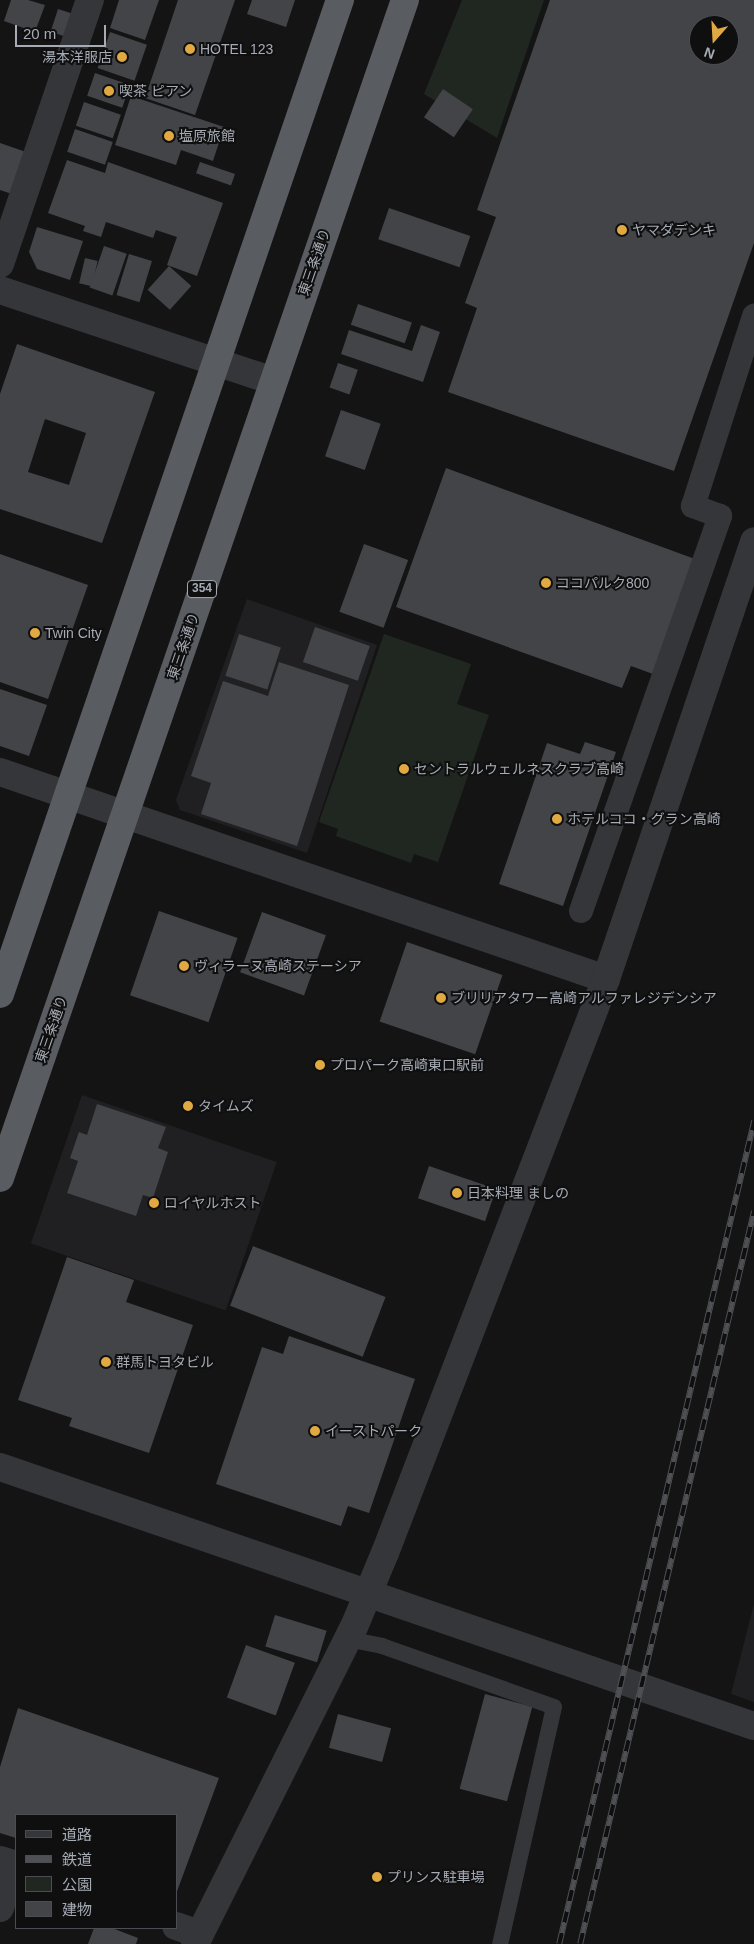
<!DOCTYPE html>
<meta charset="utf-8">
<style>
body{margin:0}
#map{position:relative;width:754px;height:1944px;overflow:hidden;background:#141415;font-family:Arial,"Noto Sans JP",sans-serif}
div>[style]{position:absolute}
.built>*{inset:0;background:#202022;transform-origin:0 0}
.green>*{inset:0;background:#202721}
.building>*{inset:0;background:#434448;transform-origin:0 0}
.service>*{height:16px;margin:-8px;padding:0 8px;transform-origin:8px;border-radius:8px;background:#35363a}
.pedestrian>*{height:24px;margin:-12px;padding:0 12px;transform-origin:12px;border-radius:12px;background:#35363a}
.minor>*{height:28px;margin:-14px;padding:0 14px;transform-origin:14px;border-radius:14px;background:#35363a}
.tertiary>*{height:28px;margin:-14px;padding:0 14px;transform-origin:14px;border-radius:14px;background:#35363a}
.trunk>*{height:28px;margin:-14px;padding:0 14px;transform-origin:14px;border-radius:14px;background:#595c61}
.rail>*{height:5.5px;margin-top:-2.75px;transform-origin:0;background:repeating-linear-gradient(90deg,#0f0f10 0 11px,#4e5054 0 22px);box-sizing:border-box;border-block:1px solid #4e5054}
.dots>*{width:14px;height:14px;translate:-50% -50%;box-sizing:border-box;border:2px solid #0f0f10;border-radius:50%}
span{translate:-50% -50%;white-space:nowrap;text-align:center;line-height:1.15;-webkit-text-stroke:4px #0f0f10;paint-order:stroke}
.shield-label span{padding:1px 4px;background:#0f0f10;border:1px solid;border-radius:4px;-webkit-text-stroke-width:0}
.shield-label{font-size:12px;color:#a6abb4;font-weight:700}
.poi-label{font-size:14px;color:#a6abb4}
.left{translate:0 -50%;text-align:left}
.right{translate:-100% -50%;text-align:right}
.street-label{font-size:14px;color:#a6abb4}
.legend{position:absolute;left:15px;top:1814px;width:162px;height:115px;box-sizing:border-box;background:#0f0f10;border:1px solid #4b4d52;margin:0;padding:6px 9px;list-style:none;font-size:15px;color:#a6abb4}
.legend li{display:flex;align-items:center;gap:10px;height:25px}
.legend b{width:25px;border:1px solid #4b4d52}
.north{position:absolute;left:689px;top:15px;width:50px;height:50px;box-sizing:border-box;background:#0f0f10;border:1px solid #4b4d52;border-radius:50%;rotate:199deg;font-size:14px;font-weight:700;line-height:20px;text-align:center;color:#a6abb4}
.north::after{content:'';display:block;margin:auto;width:18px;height:22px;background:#e0a941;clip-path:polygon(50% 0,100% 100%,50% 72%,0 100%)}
.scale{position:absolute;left:15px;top:25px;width:91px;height:22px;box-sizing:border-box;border:2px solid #a6abb4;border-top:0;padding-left:6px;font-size:15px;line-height:18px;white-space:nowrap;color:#a6abb4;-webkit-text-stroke:4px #0f0f10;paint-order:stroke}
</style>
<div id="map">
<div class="built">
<i style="clip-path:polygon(247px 599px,377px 645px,307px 853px,180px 810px,176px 800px)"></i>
<i style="left:82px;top:1095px;width:206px;height:157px;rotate:19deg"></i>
<i style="clip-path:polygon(754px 1604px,754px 1702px,731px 1694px)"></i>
</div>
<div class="green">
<i style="clip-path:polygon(462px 0,544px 0,497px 138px,424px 94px)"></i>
<i style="clip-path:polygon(384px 634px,471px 664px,457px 704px,489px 715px,438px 862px,414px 854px,411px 863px,336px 836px,338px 829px,319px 822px)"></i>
</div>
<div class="building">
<i style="clip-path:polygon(11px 0,28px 0,45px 5px,35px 32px,4px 21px)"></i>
<i style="clip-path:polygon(119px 0,159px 0,145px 40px,110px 28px)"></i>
<i style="clip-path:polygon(178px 0,235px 0,195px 115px,145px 98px)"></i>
<i style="clip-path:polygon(252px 0,295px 0,286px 27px,247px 14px)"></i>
<i style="clip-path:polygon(evenodd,550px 0,754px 0,754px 243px,674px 471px,448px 392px,477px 308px,465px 303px,496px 217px,477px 210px,550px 0,699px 25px,729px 25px,729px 55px,699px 55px,699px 25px)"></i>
<i style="left:58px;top:9px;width:22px;height:24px;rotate:18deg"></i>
<i style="left:110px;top:32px;width:39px;height:38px;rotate:19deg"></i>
<i style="left:95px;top:73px;width:37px;height:24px;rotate:19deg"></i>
<i style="left:443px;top:89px;width:36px;height:34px;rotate:34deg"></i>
<i style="clip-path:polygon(131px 96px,224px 127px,213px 161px,181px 150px,176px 165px,115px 145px)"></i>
<i style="left:84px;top:102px;width:39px;height:25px;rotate:19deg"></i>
<i style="left:75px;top:129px;width:40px;height:24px;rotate:19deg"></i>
<i style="clip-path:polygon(0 143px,26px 152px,12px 194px,0 190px)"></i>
<i style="clip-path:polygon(67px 160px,105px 173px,108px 162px,223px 203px,197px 276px,167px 265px,177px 237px,156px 230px,153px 238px,106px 222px,101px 237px,83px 231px,85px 226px,48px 213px)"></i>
<i style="left:200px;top:162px;width:37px;height:12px;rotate:19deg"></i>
<i style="left:389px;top:208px;width:86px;height:33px;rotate:19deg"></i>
<i style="clip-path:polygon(37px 227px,83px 241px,70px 280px,37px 269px,29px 252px)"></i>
<i style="left:104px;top:246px;width:24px;height:44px;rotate:19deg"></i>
<i style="left:129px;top:254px;width:24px;height:43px;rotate:17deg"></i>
<i style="left:85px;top:258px;width:13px;height:26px;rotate:13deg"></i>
<i style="left:169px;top:266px;width:30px;height:32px;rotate:42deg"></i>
<i style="left:358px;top:304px;width:57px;height:22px;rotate:19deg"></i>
<i style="clip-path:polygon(421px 325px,440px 332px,423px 382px,341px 354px,349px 330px,412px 351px)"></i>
<i style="clip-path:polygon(evenodd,17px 344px,155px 392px,102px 543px,0 509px,0 394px,17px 344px,45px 419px,86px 433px,69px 485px,28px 472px,45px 419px)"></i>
<i style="left:338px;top:363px;width:21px;height:26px;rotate:19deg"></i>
<i style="left:341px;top:410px;width:42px;height:49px;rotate:19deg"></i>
<i style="clip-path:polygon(446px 468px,695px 559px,653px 674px,631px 666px,622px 688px,396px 607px)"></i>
<i style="left:364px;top:544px;width:47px;height:72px;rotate:20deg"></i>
<i style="clip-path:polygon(0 554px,88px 585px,48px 699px,0 682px)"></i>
<i style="left:315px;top:627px;width:58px;height:37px;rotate:19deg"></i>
<i style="left:239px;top:634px;width:44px;height:44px;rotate:18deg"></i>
<i style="clip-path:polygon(279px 662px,349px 685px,297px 846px,201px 814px,211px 783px,191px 776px,223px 681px,268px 696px)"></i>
<i style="clip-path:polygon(0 689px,47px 705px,29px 756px,0 746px)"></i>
<i style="clip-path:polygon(585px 742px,616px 752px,563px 906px,499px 884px,547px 743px,580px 754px)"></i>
<i style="left:159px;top:911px;width:83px;height:89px;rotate:19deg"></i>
<i style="left:262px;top:912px;width:68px;height:64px;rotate:20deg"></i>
<i style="left:407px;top:942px;width:101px;height:84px;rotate:19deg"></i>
<i style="clip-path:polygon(97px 1104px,166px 1127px,158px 1148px,168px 1152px,153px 1198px,143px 1195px,136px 1216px,67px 1193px,78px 1161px,70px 1158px,79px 1132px,87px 1135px)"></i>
<i style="left:429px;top:1166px;width:71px;height:34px;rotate:19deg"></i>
<i style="left:253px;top:1246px;width:142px;height:64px;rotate:21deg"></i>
<i style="clip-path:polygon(67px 1257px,134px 1280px,126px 1302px,193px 1325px,149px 1453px,69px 1426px,72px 1418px,18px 1400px)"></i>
<i style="clip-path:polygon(289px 1336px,415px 1379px,369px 1513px,348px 1506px,341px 1526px,216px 1484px,262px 1347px,283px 1354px)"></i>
<i style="left:275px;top:1615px;width:54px;height:33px;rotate:17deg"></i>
<i style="left:246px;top:1645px;width:52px;height:56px;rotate:20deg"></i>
<i style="left:485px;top:1694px;width:49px;height:98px;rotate:15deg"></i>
<i style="clip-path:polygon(18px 1708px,219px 1778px,176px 1894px,176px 1815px,16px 1815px,16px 1838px,0 1833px,0 1767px)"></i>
<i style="left:338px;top:1714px;width:55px;height:35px;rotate:15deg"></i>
<i style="clip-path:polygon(94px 1928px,112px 1928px,138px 1938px,136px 1944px,88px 1944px)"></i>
</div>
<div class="service">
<i style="left:347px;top:1639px;width:36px;rotate:11deg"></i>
<i style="left:382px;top:1646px;width:182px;rotate:19.5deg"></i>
<i style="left:554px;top:1707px;width:243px;rotate:102.8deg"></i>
</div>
<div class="pedestrian">
<i style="left:581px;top:911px;width:419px;rotate:-70.6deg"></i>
<i style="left:720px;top:516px;width:29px;rotate:-160deg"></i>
<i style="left:693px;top:506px;width:200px;rotate:-72.2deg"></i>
</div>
<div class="minor">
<i style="left:0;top:290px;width:288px;rotate:18.4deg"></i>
<i style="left:0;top:772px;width:640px;rotate:18.86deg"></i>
<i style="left:0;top:1908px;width:45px;rotate:-72deg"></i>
<i style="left:195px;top:1944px;width:355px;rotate:-63.4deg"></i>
<i style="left:354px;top:1627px;width:80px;rotate:-67.3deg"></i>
<i style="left:385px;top:1553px;width:615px;rotate:-68.94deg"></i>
<i style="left:606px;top:979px;width:462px;rotate:-71.3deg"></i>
</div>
<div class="tertiary">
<i style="left:0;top:264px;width:279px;rotate:-71.2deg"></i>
<i style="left:0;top:1467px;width:797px;rotate:18.96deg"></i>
<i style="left:0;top:1860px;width:17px;rotate:17deg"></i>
<i style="left:176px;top:1926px;width:24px;rotate:19deg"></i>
</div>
<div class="trunk">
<i style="left:0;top:994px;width:1051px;rotate:-71.12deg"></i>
<i style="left:0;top:1178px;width:1246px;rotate:-71.03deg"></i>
</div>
<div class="rail">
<i style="left:559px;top:1944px;width:846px;rotate:-76.67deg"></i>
<i style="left:580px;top:1944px;width:753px;rotate:-76.65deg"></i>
</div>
<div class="dots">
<i style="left:190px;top:49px;background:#e0a941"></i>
<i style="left:122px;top:57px;background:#e0a941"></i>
<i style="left:109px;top:91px;background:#e0a941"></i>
<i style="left:169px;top:136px;background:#e0a941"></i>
<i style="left:622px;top:230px;background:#e0a941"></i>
<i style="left:546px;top:583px;background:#e0a941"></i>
<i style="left:35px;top:633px;background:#e0a941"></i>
<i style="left:404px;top:769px;background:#e0a941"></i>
<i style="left:557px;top:819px;background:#e0a941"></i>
<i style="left:184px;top:966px;background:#e0a941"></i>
<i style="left:441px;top:998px;background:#e0a941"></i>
<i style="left:320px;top:1065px;background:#e0a941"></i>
<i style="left:188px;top:1106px;background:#e0a941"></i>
<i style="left:457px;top:1193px;background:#e0a941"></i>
<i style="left:154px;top:1203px;background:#e0a941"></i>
<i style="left:106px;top:1362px;background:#e0a941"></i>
<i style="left:315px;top:1431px;background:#e0a941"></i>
<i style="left:377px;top:1877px;background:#e0a941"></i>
</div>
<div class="shield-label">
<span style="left:202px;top:589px">354</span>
</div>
<div class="poi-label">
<span class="left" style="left:200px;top:49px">HOTEL 123</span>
<span class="right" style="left:112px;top:57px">湯本洋服店</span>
<span class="left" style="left:119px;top:91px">喫茶 ピアン</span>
<span class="left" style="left:179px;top:136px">塩原旅館</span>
<span class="left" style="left:632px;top:230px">ヤマダデンキ</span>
<span class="left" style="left:556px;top:583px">ココパルク800</span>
<span class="left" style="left:45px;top:633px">Twin City</span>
<span class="left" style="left:414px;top:769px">セントラルウェルネスクラブ高崎</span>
<span class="left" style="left:567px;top:819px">ホテルココ・グラン高崎</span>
<span class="left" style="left:194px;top:966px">ヴィラーヌ高崎ステーシア</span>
<span class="left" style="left:451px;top:998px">ブリリアタワー高崎アルファレジデンシア</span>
<span class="left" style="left:330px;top:1065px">プロパーク高崎東口駅前</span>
<span class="left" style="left:198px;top:1106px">タイムズ</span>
<span class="left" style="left:467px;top:1193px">日本料理 ましの</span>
<span class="left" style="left:164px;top:1203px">ロイヤルホスト</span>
<span class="left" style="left:116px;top:1362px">群馬トヨタビル</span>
<span class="left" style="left:325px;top:1431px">イーストパーク</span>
<span class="left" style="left:387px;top:1877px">プリンス駐車場</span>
</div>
<div class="street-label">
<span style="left:314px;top:262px;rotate:-71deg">東三条通り</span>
<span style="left:183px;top:646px;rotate:-71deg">東三条通り</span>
<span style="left:51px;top:1029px;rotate:-71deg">東三条通り</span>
</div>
<ul class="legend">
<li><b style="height:6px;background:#35363a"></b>道路</li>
<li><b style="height:6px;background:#4e5054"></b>鉄道</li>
<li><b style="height:14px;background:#202721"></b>公園</li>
<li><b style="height:14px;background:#434448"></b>建物</li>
</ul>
<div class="north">N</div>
<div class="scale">20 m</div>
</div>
